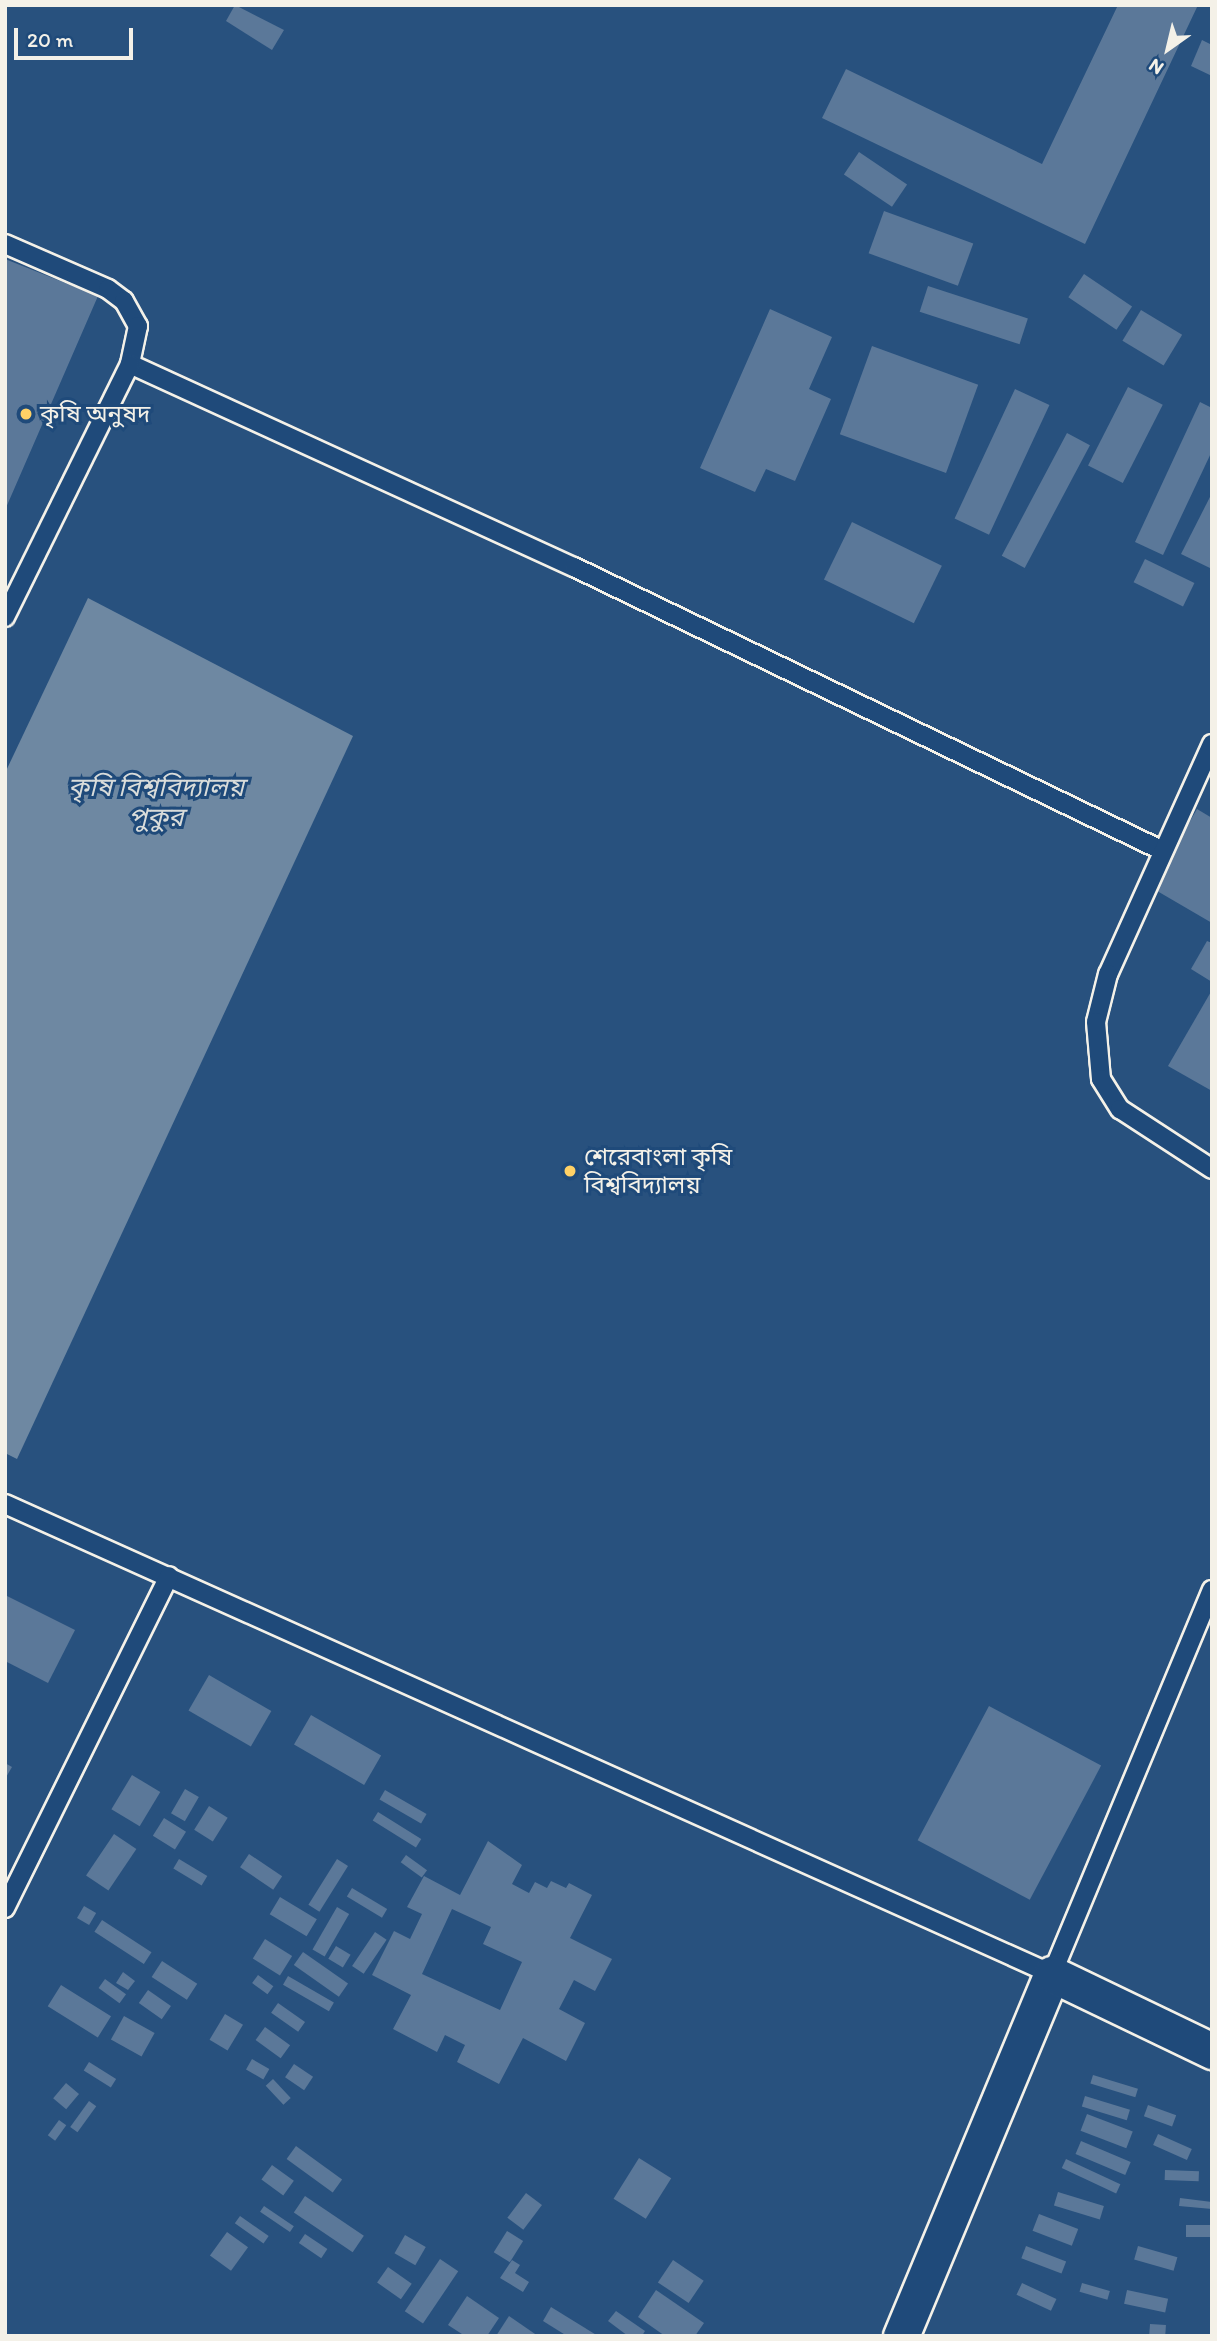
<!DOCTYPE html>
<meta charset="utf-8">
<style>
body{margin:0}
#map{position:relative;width:1217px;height:2341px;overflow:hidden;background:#28517e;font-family:Itim,"Noto Sans Bengali",sans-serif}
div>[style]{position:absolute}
.water>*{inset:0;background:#6e88a2}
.building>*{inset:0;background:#5b7899;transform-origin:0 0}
.roads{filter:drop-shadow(2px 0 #f4f1e8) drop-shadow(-2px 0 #f4f1e8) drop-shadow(0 2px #f4f1e8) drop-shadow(0 -2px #f4f1e8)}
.service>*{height:18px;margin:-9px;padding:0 9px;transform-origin:9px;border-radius:9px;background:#1f4a7a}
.minor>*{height:35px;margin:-17.5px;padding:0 17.5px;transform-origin:17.5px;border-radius:17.5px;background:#1f4a7a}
.dots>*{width:19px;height:19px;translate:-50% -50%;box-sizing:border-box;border:4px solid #1f4a7a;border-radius:50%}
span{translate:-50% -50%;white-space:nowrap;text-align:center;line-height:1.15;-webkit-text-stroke:6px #1f4a7a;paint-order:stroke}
.poi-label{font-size:24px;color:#f4f1e8}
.left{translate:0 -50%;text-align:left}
.water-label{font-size:26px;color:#d9dcda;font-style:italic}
.frame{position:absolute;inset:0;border:7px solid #f4f1e8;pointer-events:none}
.north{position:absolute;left:1133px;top:14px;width:70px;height:70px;-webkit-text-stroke:5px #1f4a7a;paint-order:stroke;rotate:214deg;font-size:19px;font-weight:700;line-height:28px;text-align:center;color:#f4f1e8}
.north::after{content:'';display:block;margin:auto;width:24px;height:32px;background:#f4f1e8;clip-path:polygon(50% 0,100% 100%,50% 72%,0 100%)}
.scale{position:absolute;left:14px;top:28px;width:119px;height:32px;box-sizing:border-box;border:4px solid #f4f1e8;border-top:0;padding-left:9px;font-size:21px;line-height:24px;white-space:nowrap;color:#f4f1e8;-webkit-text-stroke:5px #1f4a7a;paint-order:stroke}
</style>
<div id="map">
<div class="water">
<i style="clip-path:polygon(88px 598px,353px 736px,17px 1459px,5px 1453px,5px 773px)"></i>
</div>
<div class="building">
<i style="clip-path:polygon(235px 5px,284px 30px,272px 50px,226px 21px)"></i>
<i style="clip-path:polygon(1118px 5px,1198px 5px,1085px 244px,822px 118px,846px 69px,1042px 164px)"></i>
<i style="clip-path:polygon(1202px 40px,1212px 45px,1212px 76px,1191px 66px)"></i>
<i style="left:859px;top:152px;width:58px;height:27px;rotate:34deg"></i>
<i style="left:884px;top:211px;width:95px;height:45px;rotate:20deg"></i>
<i style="clip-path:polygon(5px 259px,98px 296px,5px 510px,7px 316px)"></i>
<i style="left:1084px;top:274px;width:58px;height:28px;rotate:34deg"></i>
<i style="left:928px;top:286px;width:105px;height:27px;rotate:18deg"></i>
<i style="clip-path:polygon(770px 309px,832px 337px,809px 389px,831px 399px,795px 481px,766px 469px,755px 492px,700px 468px)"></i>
<i style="left:1141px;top:310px;width:48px;height:36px;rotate:31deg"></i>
<i style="left:872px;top:346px;width:113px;height:94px;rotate:20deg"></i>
<i style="left:1128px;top:387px;width:39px;height:88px;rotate:27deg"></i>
<i style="left:1015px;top:389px;width:38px;height:143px;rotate:25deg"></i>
<i style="clip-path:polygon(1200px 402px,1212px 408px,1212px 451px,1163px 555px,1135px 542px)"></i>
<i style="left:1067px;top:433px;width:26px;height:139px;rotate:28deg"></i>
<i style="clip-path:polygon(1212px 493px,1212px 569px,1181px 554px)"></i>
<i style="left:852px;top:522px;width:100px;height:64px;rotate:26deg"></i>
<i style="left:1145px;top:559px;width:55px;height:26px;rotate:26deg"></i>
<i style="clip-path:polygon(1197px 809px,1212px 818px,1212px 923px,1152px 888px)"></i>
<i style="clip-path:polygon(1207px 941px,1212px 943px,1212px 982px,1191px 969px)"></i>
<i style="clip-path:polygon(1212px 990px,1212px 1091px,1168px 1066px)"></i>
<i style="clip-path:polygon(5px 1595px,75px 1630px,48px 1683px,5px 1661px)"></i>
<i style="left:209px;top:1675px;width:72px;height:41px;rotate:30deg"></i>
<i style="left:989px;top:1706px;width:127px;height:152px;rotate:28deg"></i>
<i style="left:311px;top:1715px;width:81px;height:34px;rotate:30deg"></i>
<i style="clip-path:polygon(5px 1763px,12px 1767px,5px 1779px)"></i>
<i style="left:132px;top:1775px;width:33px;height:40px;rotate:31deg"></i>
<i style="left:185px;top:1789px;width:16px;height:28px;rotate:30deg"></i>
<i style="left:385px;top:1790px;width:48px;height:11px;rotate:30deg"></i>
<i style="left:209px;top:1806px;width:22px;height:28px;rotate:32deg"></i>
<i style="left:378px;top:1812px;width:51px;height:10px;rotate:32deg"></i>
<i style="left:164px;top:1818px;width:26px;height:21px;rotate:32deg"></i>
<i style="left:114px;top:1834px;width:27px;height:50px;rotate:34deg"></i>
<i style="clip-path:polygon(evenodd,488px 1841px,522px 1865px,512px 1884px,529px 1893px,535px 1882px,547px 1888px,551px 1881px,566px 1888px,569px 1883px,592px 1895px,570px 1938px,612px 1959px,595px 1991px,574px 1980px,559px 2009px,585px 2023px,566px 2061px,523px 2038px,499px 2084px,457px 2062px,465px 2045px,445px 2035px,437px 2052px,393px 2029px,411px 1995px,372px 1975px,394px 1931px,410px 1939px,422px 1914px,407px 1907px,424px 1876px,460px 1895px,488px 1841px,452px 1909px,491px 1927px,483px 1944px,522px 1962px,500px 2010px,422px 1974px,452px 1909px)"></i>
<i style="left:249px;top:1854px;width:40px;height:16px;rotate:34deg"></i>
<i style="left:406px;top:1855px;width:26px;height:9px;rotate:36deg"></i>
<i style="left:179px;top:1859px;width:33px;height:11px;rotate:31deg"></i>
<i style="left:337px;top:1859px;width:13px;height:54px;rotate:32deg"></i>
<i style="left:352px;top:1888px;width:41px;height:10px;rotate:31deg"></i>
<i style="left:280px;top:1897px;width:43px;height:20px;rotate:31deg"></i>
<i style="left:84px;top:1906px;width:14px;height:14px;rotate:30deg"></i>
<i style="left:337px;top:1907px;width:14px;height:49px;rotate:30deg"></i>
<i style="left:102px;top:1920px;width:59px;height:14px;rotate:33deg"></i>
<i style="left:375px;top:1932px;width:14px;height:41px;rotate:34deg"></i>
<i style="left:265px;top:1939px;width:32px;height:23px;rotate:32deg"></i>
<i style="left:336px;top:1946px;width:17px;height:15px;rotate:31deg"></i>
<i style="left:303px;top:1952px;width:55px;height:16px;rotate:35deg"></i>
<i style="left:162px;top:1961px;width:42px;height:19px;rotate:33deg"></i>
<i style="clip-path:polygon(123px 1972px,135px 1981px,128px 1990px,116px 1983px)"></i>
<i style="left:258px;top:1975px;width:19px;height:10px;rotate:36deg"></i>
<i style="left:288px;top:1976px;width:53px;height:10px;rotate:30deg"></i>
<i style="left:105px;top:1979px;width:26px;height:11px;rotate:36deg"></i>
<i style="left:61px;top:1985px;width:59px;height:25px;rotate:32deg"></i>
<i style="left:148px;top:1990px;width:28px;height:16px;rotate:35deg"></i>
<i style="left:278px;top:2003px;width:33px;height:12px;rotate:35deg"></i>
<i style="left:225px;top:2014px;width:21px;height:30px;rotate:31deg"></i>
<i style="left:124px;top:2016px;width:35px;height:27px;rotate:29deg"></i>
<i style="left:265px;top:2027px;width:31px;height:16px;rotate:36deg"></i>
<i style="left:252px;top:2059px;width:20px;height:12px;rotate:30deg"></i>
<i style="left:89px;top:2062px;width:32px;height:10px;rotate:32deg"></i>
<i style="left:294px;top:2064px;width:23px;height:16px;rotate:34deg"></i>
<i style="left:1093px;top:2075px;width:47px;height:9px;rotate:17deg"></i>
<i style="left:273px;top:2079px;width:26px;height:10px;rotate:47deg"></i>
<i style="left:66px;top:2083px;width:17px;height:20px;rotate:40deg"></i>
<i style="left:1085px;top:2096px;width:47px;height:11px;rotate:17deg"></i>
<i style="left:89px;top:2101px;width:9px;height:32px;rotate:36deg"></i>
<i style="left:1148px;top:2105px;width:30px;height:12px;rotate:20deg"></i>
<i style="left:1087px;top:2114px;width:49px;height:18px;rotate:21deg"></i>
<i style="left:59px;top:2120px;width:9px;height:19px;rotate:36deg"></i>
<i style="left:1158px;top:2134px;width:37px;height:12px;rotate:24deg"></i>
<i style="left:1081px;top:2141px;width:54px;height:14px;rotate:23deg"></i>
<i style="left:296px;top:2146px;width:57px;height:16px;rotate:36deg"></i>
<i style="left:639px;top:2158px;width:38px;height:48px;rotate:32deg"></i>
<i style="left:1066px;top:2159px;width:60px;height:10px;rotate:25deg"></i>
<i style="left:272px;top:2165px;width:27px;height:18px;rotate:36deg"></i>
<i style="left:1165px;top:2170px;width:34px;height:10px;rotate:2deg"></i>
<i style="left:1058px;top:2192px;width:48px;height:14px;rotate:17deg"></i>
<i style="left:526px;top:2193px;width:20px;height:31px;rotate:37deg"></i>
<i style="left:305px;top:2196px;width:71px;height:20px;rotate:34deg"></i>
<i style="clip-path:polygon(1180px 2198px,1212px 2202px,1212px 2209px,1179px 2206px)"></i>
<i style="left:264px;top:2206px;width:36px;height:7px;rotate:34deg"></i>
<i style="left:1039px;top:2214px;width:42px;height:18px;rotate:21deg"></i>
<i style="left:240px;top:2216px;width:35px;height:9px;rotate:35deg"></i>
<i style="left:1186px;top:2225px;width:26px;height:12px"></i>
<i style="left:507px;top:2231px;width:19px;height:25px;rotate:32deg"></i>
<i style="left:227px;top:2232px;width:26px;height:29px;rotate:36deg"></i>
<i style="left:305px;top:2234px;width:27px;height:11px;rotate:34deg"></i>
<i style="left:405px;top:2235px;width:24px;height:21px;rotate:30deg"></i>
<i style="left:1026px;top:2246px;width:43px;height:13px;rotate:21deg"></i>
<i style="left:1138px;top:2246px;width:41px;height:14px;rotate:16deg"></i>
<i style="left:440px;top:2259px;width:22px;height:63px;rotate:34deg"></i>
<i style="clip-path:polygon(512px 2260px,520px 2265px,515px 2273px,529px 2282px,523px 2292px,500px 2278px)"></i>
<i style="left:673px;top:2260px;width:37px;height:27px;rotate:34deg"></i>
<i style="left:388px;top:2267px;width:29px;height:19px;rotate:35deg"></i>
<i style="left:1022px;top:2283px;width:38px;height:13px;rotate:25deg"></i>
<i style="left:1082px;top:2283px;width:29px;height:9px;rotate:16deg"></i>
<i style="clip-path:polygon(656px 2290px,704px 2323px,695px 2336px,665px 2336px,638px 2317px)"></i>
<i style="left:1127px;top:2290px;width:42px;height:14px;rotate:12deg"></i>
<i style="clip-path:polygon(467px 2296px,499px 2318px,487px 2336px,465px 2336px,448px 2325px)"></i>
<i style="clip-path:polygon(551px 2307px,598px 2336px,567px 2336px,543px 2321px)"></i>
<i style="clip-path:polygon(616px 2311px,645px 2331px,642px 2336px,628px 2336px,608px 2321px)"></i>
<i style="clip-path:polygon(509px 2316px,538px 2336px,496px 2336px)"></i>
<i style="left:1150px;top:2324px;width:16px;height:12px;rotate:4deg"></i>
</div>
<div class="roads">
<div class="service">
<i style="left:5px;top:244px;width:112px;rotate:23.6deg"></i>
<i style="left:108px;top:289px;width:20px;rotate:37deg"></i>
<i style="left:124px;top:301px;width:29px;rotate:61deg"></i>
<i style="left:138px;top:326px;width:39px;rotate:102deg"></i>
<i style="left:130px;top:364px;width:488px;rotate:24.6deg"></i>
<i style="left:574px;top:567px;width:652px;rotate:25.74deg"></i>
<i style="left:5px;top:617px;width:282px;rotate:-63.7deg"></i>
<i style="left:1212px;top:744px;width:252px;rotate:114.3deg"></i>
<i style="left:1108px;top:974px;width:49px;rotate:104deg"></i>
<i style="left:1096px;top:1022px;width:57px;rotate:85deg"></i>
<i style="left:1101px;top:1079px;width:36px;rotate:58deg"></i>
<i style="left:1120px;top:1109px;width:110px;rotate:33.1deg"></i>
<i style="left:5px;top:1504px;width:1148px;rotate:24.18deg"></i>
<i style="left:1052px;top:1974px;width:416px;rotate:-67.4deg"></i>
<i style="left:5px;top:1908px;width:370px;rotate:-63.7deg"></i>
</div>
<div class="minor">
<i style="left:901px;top:2336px;width:392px;rotate:-67.4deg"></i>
<i style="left:1052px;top:1974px;width:178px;rotate:25.7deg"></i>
</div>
</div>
<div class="dots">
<i style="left:26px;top:414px;background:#ffd166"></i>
<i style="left:570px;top:1171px;background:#ffd166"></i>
</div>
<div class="poi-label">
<span class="left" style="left:40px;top:414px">কৃষি অনুষদ</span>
<span class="left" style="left:584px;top:1171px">শেরেবাংলা কৃষি<br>বিশ্ববিদ্যালয়</span>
</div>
<div class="water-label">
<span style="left:156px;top:803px">কৃষি বিশ্ববিদ্যালয়<br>পুকুর</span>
</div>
<div class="frame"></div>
<div class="north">N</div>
<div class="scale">20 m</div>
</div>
